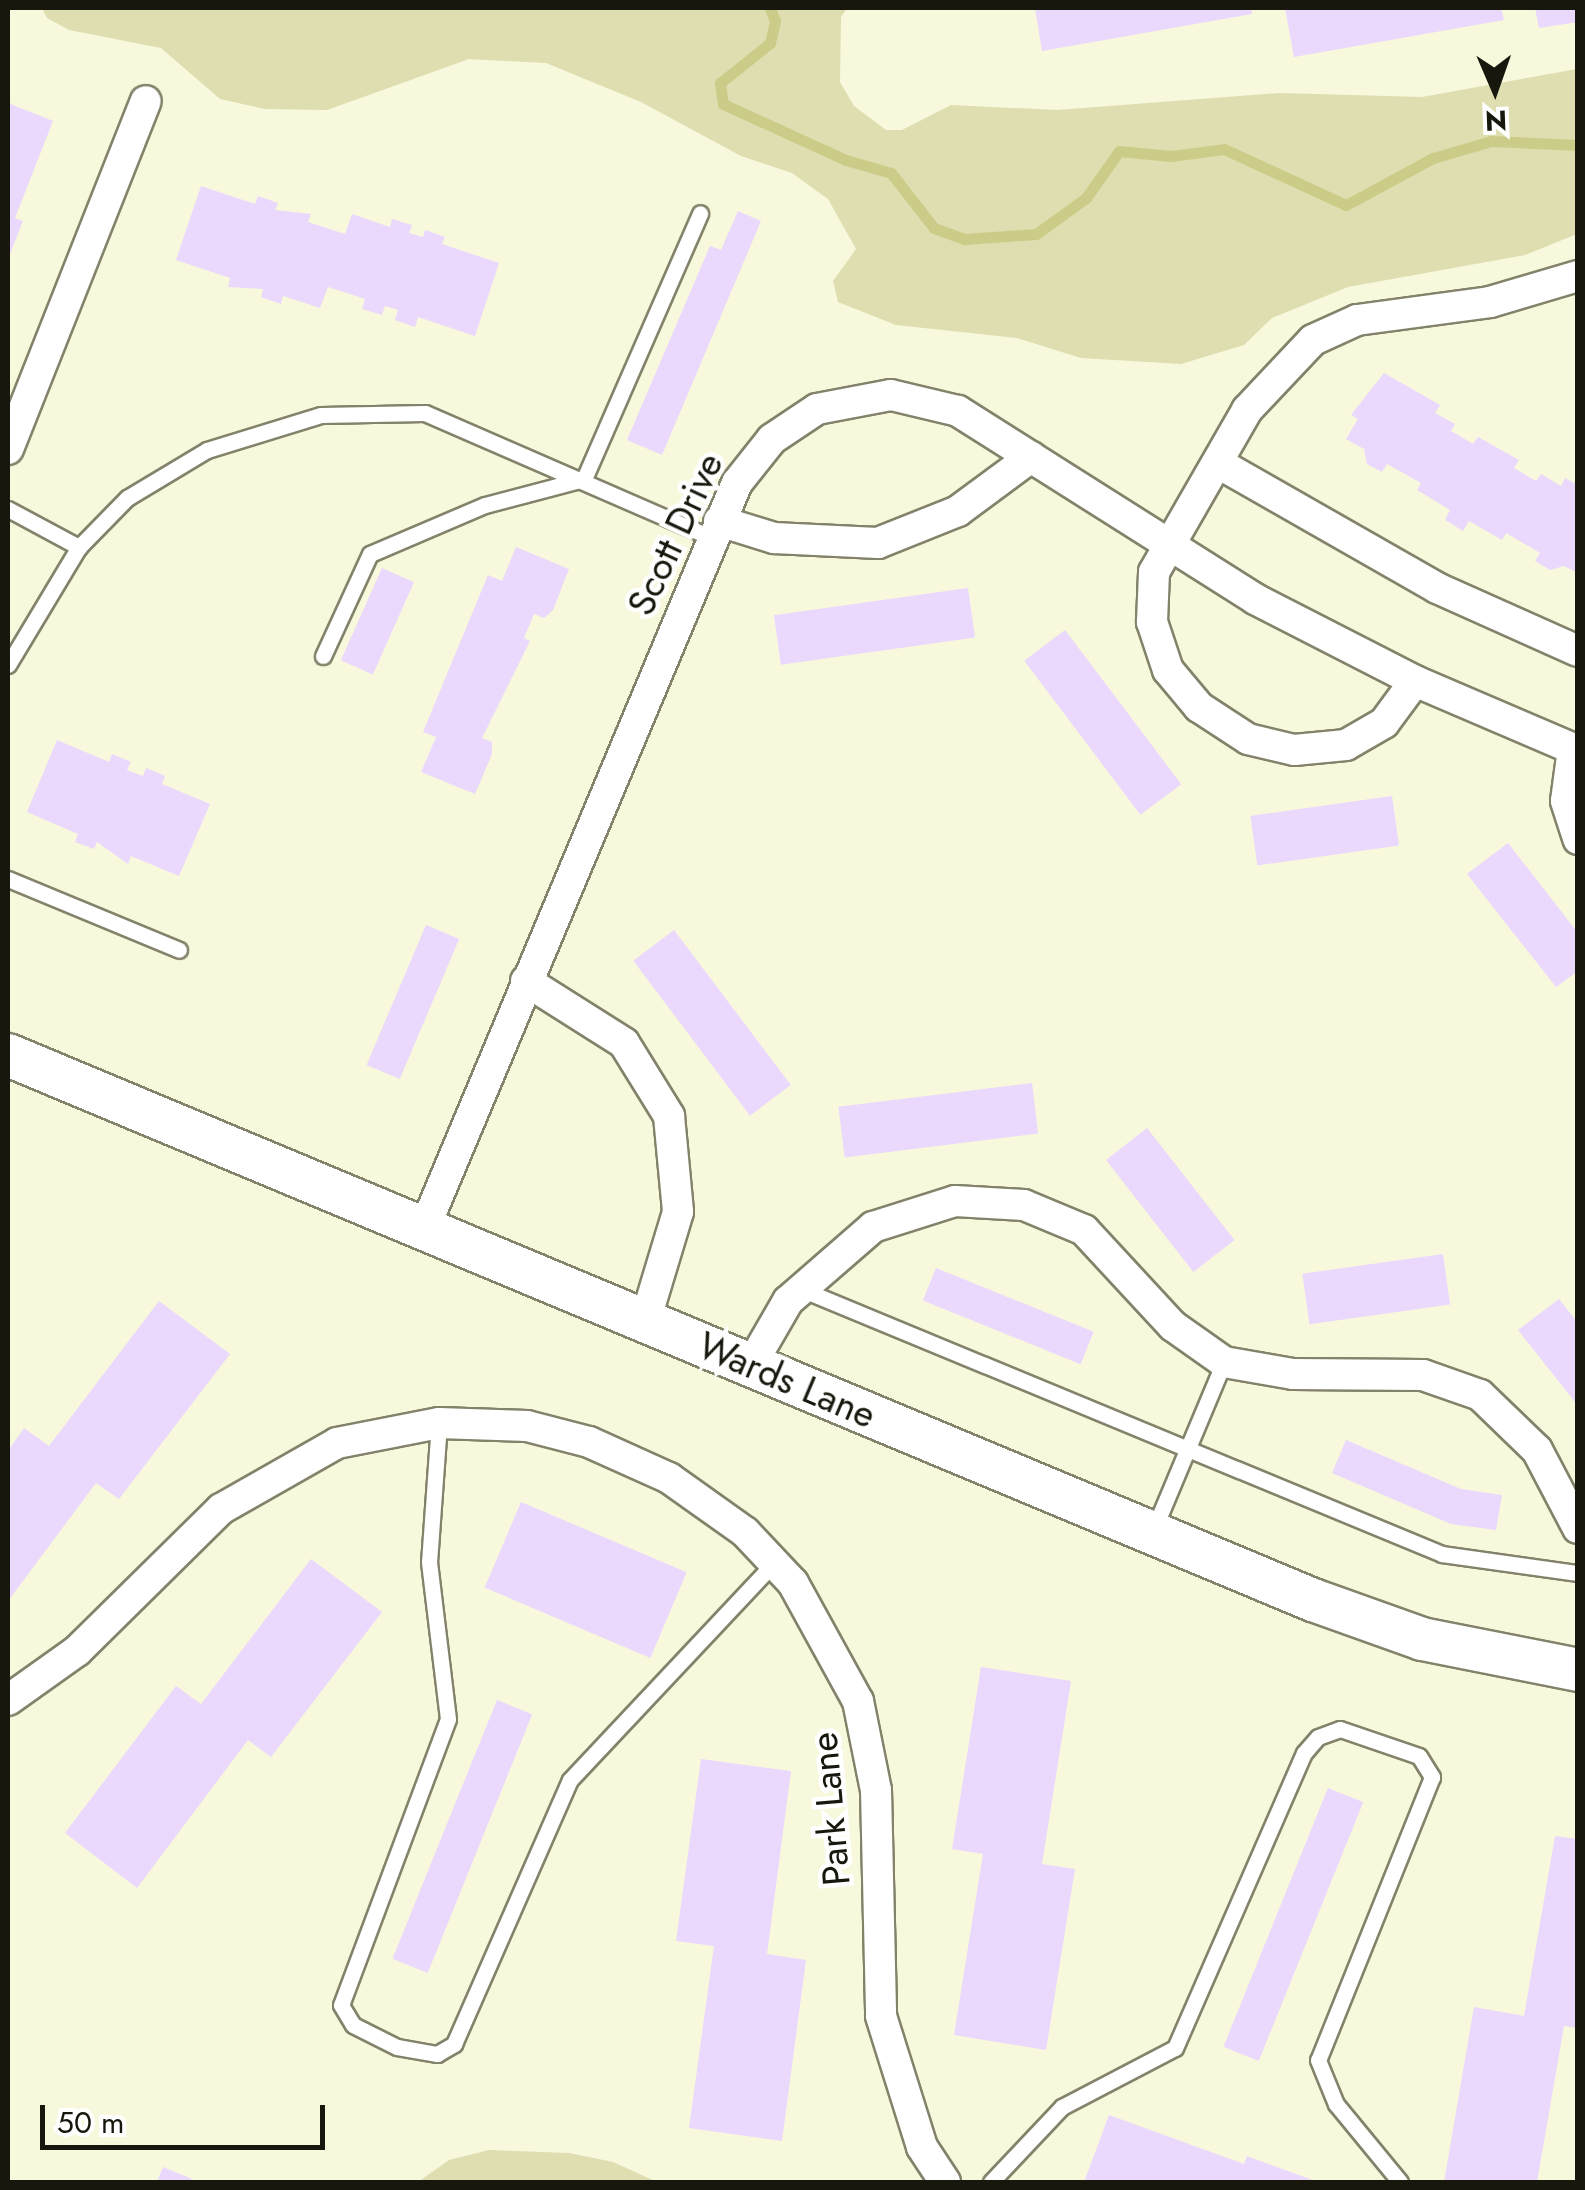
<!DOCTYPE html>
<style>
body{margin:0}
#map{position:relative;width:1585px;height:2190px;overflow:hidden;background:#f7f8dc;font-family:Jost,sans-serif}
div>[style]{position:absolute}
.green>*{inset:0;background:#dedeb1}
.stream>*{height:11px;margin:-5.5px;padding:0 5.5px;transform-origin:5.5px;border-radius:5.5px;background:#cccc89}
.building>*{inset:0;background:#ebd8fd;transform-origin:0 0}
.roads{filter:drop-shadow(2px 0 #83836b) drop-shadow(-2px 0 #83836b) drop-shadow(0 2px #83836b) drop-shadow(0 -2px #83836b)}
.lane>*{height:15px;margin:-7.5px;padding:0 7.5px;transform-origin:7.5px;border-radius:7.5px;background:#fff}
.street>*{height:30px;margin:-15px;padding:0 15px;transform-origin:15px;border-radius:15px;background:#fff}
.secondary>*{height:42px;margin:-21px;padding:0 21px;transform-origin:21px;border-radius:21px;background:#fff}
span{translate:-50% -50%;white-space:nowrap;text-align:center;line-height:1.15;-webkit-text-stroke:9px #fff;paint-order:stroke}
.street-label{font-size:38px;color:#17170d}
.frame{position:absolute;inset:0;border:10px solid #17170d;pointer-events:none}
.north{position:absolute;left:1445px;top:40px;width:100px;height:100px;-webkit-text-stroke:8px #fff;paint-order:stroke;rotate:178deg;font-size:28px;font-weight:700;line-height:40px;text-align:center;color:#17170d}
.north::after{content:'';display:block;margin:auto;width:35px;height:45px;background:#17170d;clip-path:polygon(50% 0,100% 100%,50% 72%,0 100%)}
.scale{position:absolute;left:40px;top:2105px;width:285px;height:45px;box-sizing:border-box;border:5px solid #17170d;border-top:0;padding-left:12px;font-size:30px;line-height:35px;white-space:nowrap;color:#17170d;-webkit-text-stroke:8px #fff;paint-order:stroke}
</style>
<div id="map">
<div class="green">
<i style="clip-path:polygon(42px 8px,847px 8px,841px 17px,840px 82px,854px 106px,886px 130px,902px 130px,951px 105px,1057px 110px,1280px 93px,1422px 97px,1577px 69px,1577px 234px,1525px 255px,1348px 287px,1272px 318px,1244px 345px,1181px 364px,1081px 358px,1017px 338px,896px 325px,838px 302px,833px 281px,856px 249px,828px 199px,792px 173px,741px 156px,641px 102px,546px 63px,469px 59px,327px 110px,265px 109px,220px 99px,161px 48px,69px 30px,47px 18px)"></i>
<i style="clip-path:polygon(489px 2150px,569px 2153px,613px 2162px,657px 2182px,418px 2182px,449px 2160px)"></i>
</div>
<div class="stream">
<i style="left:770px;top:8px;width:14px;rotate:69deg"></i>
<i style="left:775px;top:21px;width:23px;rotate:103deg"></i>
<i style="left:770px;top:43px;width:64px;rotate:141.3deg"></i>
<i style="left:720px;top:83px;width:21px;rotate:82deg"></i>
<i style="left:723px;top:104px;width:135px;rotate:24.5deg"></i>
<i style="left:846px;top:160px;width:47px;rotate:16.1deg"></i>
<i style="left:891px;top:173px;width:70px;rotate:52deg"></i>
<i style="left:934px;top:228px;width:33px;rotate:20deg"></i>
<i style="left:965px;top:239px;width:71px;rotate:-4deg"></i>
<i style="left:1036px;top:234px;width:62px;rotate:-35.8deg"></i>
<i style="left:1086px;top:198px;width:57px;rotate:-54.9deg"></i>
<i style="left:1119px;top:151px;width:52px;rotate:5.5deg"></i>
<i style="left:1171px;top:156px;width:53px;rotate:-7.5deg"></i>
<i style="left:1224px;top:149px;width:134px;rotate:24.7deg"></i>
<i style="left:1346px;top:205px;width:99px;rotate:-28.4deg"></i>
<i style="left:1433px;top:158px;width:60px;rotate:-16.3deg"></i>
<i style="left:1491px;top:141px;width:87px;rotate:2.6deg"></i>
</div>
<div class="building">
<i style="clip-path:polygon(1035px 8px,1251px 8px,1252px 14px,1042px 51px)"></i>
<i style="clip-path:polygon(1285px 8px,1501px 8px,1504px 20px,1294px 57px)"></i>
<i style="clip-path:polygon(1535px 8px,1578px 8px,1578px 22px,1539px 28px)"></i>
<i style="clip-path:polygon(8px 103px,53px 121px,15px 218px,23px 221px,8px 259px)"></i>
<i style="clip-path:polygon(201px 186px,255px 204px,258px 196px,278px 203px,275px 210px,311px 214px,308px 222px,345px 234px,352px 214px,390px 227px,392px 219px,412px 225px,409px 233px,423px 237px,425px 230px,445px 237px,442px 244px,499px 263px,475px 336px,418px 317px,415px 327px,395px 320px,398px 310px,385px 306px,382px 315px,362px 309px,365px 299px,328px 287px,320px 308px,283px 296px,281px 304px,261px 297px,263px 289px,228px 287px,230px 278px,176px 260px)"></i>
<i style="clip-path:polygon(738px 211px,761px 221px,662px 455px,627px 440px,710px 246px,721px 250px)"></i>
<i style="clip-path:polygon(1384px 373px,1440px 405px,1435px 413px,1455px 424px,1451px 431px,1473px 444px,1478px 437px,1519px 460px,1514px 468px,1536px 481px,1541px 474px,1561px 486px,1565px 478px,1578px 485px,1578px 573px,1564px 566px,1550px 570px,1535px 561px,1540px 553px,1506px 533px,1502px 540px,1469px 521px,1463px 531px,1445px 520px,1450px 510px,1417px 490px,1421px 483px,1387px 464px,1382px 472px,1367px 464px,1364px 449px,1346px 439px,1358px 419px,1351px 415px)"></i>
<i style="clip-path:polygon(516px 547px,569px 569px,553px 610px,544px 618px,534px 614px,524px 638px,530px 641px,482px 738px,492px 742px,492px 754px,475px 794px,421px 772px,436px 737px,423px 732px,488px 575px,502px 581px)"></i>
<i style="left:382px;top:568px;width:35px;height:101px;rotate:24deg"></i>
<i style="left:968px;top:588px;width:50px;height:196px;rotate:82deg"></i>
<i style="left:1065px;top:630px;width:193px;height:51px;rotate:53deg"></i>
<i style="clip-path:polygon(57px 740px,109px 762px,112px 754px,131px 762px,127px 770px,143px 776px,146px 768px,165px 776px,162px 784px,210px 804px,179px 876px,131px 856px,128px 864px,97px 842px,94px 849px,75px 842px,78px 834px,27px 812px)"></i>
<i style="left:1392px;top:796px;width:50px;height:143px;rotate:82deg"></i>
<i style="clip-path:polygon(1508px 843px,1578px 933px,1578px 971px,1556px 987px,1467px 874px)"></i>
<i style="left:426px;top:925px;width:36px;height:152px;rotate:23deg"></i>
<i style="left:674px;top:930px;width:194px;height:51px;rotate:53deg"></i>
<i style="left:1032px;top:1083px;width:51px;height:195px;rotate:83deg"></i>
<i style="left:1147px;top:1128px;width:142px;height:52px;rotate:52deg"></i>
<i style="left:1443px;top:1254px;width:51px;height:142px;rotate:82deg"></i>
<i style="left:936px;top:1268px;width:170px;height:35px;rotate:22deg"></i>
<i style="clip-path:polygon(1559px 1299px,1578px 1323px,1578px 1406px,1518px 1330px)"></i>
<i style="clip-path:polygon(159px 1301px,230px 1354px,119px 1499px,96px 1483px,8px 1601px,8px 1451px,24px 1428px,49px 1446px)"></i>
<i style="clip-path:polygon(1346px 1440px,1461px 1489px,1502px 1495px,1496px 1530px,1451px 1524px,1332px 1473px)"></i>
<i style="left:521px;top:1502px;width:180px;height:93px;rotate:23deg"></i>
<i style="clip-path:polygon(311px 1559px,382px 1612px,271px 1757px,248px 1740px,137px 1888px,65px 1833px,176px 1686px,201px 1704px)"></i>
<i style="clip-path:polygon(981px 1667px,1071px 1681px,1042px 1864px,1075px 1869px,1046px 2050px,954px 2035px,983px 1854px,952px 1849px)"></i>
<i style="left:497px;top:1700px;width:38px;height:279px;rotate:22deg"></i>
<i style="clip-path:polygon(701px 1759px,791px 1771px,767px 1954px,806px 1960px,782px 2141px,689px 2128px,714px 1946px,676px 1941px)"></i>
<i style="left:1328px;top:1788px;width:38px;height:279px;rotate:22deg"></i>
<i style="clip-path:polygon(1555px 1836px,1578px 1839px,1578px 2028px,1564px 2026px,1537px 2182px,1444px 2182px,1474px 2007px,1524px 2016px)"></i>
<i style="clip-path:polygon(1109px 2115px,1244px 2164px,1247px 2156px,1318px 2182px,1084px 2182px)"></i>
<i style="clip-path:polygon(163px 2167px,192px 2179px,190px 2182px,157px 2182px)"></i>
</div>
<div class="roads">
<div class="lane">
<i style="left:8px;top:509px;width:81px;rotate:28.2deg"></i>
<i style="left:323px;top:656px;width:112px;rotate:-65.3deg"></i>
<i style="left:370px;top:554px;width:125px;rotate:-23.1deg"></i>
<i style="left:485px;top:505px;width:102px;rotate:-14.7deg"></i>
<i style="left:584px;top:479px;width:290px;rotate:-66.4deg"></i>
<i style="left:8px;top:665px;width:138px;rotate:-59deg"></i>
<i style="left:79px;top:547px;width:69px;rotate:-45.6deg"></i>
<i style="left:127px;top:498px;width:93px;rotate:-31deg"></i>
<i style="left:207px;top:450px;width:119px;rotate:-17.1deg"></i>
<i style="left:321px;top:415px;width:104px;rotate:-1.1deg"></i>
<i style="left:425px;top:413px;width:313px;rotate:23.5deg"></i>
<i style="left:8px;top:879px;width:185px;rotate:22.5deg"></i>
<i style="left:801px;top:1289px;width:694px;rotate:22.46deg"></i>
<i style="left:1442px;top:1554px;width:137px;rotate:8deg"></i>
<i style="left:439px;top:1423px;width:139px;rotate:94.1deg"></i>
<i style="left:429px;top:1562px;width:158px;rotate:83.1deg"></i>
<i style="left:448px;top:1719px;width:305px;rotate:110.5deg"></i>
<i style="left:341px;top:2005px;width:23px;rotate:59deg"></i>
<i style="left:353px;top:2025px;width:49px;rotate:26.6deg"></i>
<i style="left:397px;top:2047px;width:41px;rotate:9.9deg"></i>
<i style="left:437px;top:2054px;width:20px;rotate:-30deg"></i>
<i style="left:454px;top:2044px;width:288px;rotate:-66.3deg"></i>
<i style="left:570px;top:1780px;width:299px;rotate:-46.8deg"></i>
<i style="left:1154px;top:1529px;width:181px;rotate:-67.3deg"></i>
<i style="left:991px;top:2182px;width:103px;rotate:-46.6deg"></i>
<i style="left:1062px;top:2107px;width:127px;rotate:-27.6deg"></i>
<i style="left:1175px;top:2048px;width:322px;rotate:-66.4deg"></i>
<i style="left:1304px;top:1753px;width:21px;rotate:-49deg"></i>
<i style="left:1318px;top:1737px;width:23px;rotate:-20deg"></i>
<i style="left:1340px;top:1729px;width:83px;rotate:18.9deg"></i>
<i style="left:1419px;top:1756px;width:25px;rotate:58deg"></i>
<i style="left:1432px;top:1777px;width:305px;rotate:111.9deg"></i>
<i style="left:1318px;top:2060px;width:48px;rotate:67.8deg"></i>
<i style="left:1336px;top:2104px;width:101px;rotate:50.6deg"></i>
</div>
<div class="street">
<i style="left:8px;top:449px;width:374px;rotate:-68.4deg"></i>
<i style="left:1218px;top:463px;width:252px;rotate:29.7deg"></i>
<i style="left:1437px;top:588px;width:154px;rotate:24.1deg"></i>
<i style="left:719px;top:521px;width:58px;rotate:17.2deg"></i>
<i style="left:774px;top:538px;width:104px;rotate:2.8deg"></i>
<i style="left:878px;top:543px;width:86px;rotate:-21.8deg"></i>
<i style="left:958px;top:511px;width:91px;rotate:-36.5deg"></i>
<i style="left:1415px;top:681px;width:52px;rotate:126.4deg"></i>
<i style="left:1384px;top:723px;width:44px;rotate:149.9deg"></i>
<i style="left:1346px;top:745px;width:52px;rotate:174.5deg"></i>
<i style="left:1294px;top:750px;width:47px;rotate:-166.6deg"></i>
<i style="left:1248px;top:739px;width:59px;rotate:-146.9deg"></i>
<i style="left:1199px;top:707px;width:48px;rotate:-130deg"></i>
<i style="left:1168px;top:670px;width:51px;rotate:-108.4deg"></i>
<i style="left:1152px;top:622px;width:50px;rotate:-87.7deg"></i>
<i style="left:1154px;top:572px;width:187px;rotate:-60.1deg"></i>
<i style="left:1247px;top:410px;width:96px;rotate:-46.7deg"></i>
<i style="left:1313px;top:340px;width:48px;rotate:-24.4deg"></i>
<i style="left:1357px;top:320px;width:134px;rotate:-7.7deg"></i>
<i style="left:1490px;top:302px;width:92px;rotate:-16.5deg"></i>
<i style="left:1573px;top:749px;width:52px;rotate:97.7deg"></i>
<i style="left:1566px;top:801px;width:40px;rotate:72deg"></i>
<i style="left:526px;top:981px;width:116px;rotate:32.3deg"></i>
<i style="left:624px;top:1043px;width:86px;rotate:58.3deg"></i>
<i style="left:669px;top:1116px;width:96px;rotate:84.6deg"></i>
<i style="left:678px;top:1212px;width:114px;rotate:106.8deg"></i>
<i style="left:424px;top:1229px;width:809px;rotate:-67.24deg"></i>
<i style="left:737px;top:483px;width:56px;rotate:-51.5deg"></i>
<i style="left:772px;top:439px;width:54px;rotate:-33.7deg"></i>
<i style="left:817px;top:409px;width:75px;rotate:-10.7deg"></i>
<i style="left:891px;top:395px;width:69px;rotate:13.4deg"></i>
<i style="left:958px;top:411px;width:352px;rotate:32.3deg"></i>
<i style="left:1255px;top:599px;width:180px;rotate:27.1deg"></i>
<i style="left:1415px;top:681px;width:177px;rotate:23.2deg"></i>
<i style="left:751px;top:1365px;width:74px;rotate:-60deg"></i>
<i style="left:788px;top:1301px;width:113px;rotate:-41deg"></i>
<i style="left:873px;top:1227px;width:86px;rotate:-17.6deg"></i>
<i style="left:955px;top:1201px;width:69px;rotate:3.3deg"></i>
<i style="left:1024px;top:1205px;width:65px;rotate:22.6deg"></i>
<i style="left:1084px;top:1230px;width:131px;rotate:47.2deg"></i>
<i style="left:1173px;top:1326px;width:62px;rotate:35.2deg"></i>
<i style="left:1224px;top:1362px;width:70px;rotate:9.9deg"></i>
<i style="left:1293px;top:1374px;width:130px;rotate:0.4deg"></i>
<i style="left:1423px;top:1375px;width:60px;rotate:19.3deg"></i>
<i style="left:1480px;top:1395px;width:79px;rotate:44deg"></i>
<i style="left:1537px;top:1450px;width:88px;rotate:62.3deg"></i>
<i style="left:8px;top:1700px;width:85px;rotate:-35.4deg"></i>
<i style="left:77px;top:1651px;width:202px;rotate:-44.6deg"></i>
<i style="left:221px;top:1509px;width:133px;rotate:-29.6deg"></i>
<i style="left:337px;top:1443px;width:104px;rotate:-11.1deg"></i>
<i style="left:439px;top:1423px;width:88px;rotate:2deg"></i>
<i style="left:527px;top:1426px;width:64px;rotate:14.5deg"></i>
<i style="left:589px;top:1442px;width:88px;rotate:24.2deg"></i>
<i style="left:669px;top:1478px;width:93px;rotate:35.4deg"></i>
<i style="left:745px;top:1532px;width:70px;rotate:46.7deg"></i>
<i style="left:793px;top:1583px;width:135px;rotate:61.2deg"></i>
<i style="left:858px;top:1701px;width:91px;rotate:78.6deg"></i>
<i style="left:876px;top:1790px;width:226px;rotate:88.7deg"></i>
<i style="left:881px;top:2016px;width:137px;rotate:72.6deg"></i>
<i style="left:922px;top:2147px;width:42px;rotate:56.7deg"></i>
</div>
<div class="secondary">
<i style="left:8px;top:1055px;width:1414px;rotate:22.67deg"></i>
<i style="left:1313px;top:1600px;width:116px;rotate:19.7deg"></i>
<i style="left:1422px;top:1639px;width:159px;rotate:11.2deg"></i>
</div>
</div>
<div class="street-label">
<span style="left:675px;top:534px;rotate:-65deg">Scott Drive</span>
<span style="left:787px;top:1380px;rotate:23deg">Wards Lane</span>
<span style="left:830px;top:1809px;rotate:-95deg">Park Lane</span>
</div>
<div class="frame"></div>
<div class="north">N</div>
<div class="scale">50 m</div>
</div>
